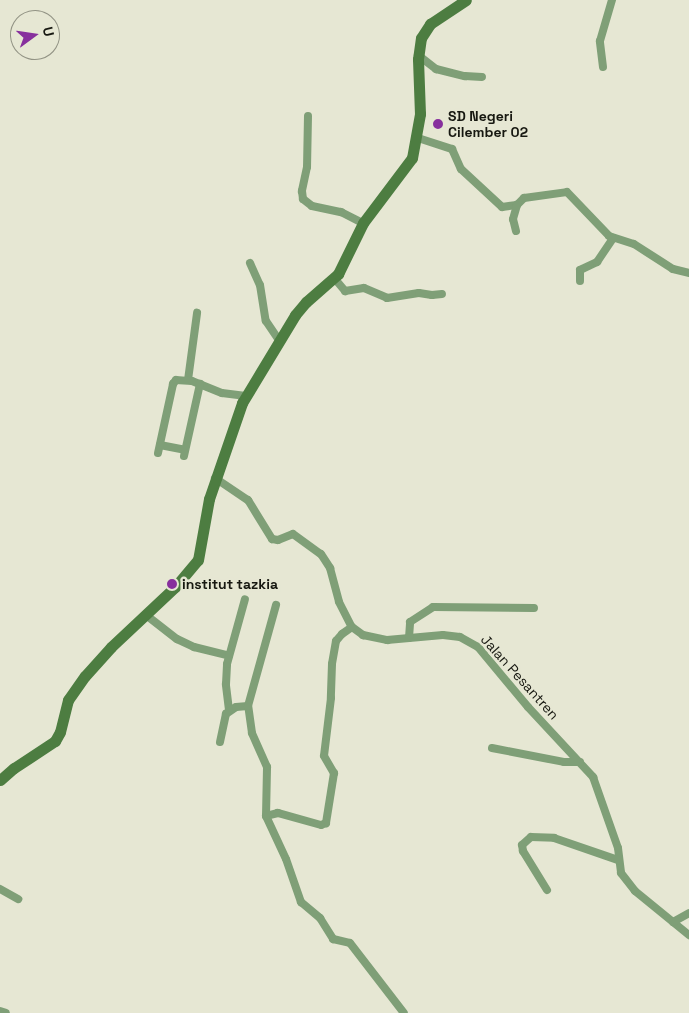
<!DOCTYPE html>
<style>
body{margin:0}
#map{position:relative;width:689px;height:1013px;overflow:hidden;background:#e6e7d3;font-family:"Space Grotesk",sans-serif}
div>[style]{position:absolute}
.street>*{height:8px;margin:-4px;padding:0 4px;transform-origin:4px;border-radius:4px;background:#7f9f77}
.secondary>*{height:11px;margin:-5.5px;padding:0 5.5px;transform-origin:5.5px;border-radius:5.5px;background:#4d7d41}
.dots>*{width:14px;height:14px;translate:-50% -50%;box-sizing:border-box;border:2px solid #e6e7d3;border-radius:50%}
span{translate:-50% -50%;white-space:nowrap;text-align:center;line-height:1.15;-webkit-text-stroke:5px #e6e7d3;paint-order:stroke}
.poi-label{font-size:14px;color:#171811;font-weight:700}
.left{translate:0 -50%;text-align:left}
.street-label{font-size:14px;color:#171811}
.north{position:absolute;left:10px;top:10px;width:50px;height:50px;box-sizing:border-box;background:#e6e7d3;border:1px solid #939485;border-radius:50%;rotate:76deg;font-size:14px;font-weight:700;line-height:20px;text-align:center;color:#171811}
.north::after{content:'';display:block;margin:auto;width:18px;height:22px;background:#87309d;clip-path:polygon(50% 0,100% 100%,50% 72%,0 100%)}
</style>
<div id="map">
<div class="street">
<i style="left:418px;top:55px;width:23px;rotate:38deg"></i>
<i style="left:436px;top:69px;width:30px;rotate:14deg"></i>
<i style="left:465px;top:76px;width:17px;rotate:3deg"></i>
<i style="left:603px;top:67px;width:26px;rotate:-97deg"></i>
<i style="left:600px;top:41px;width:43px;rotate:-73.7deg"></i>
<i style="left:308px;top:116px;width:51px;rotate:91.1deg"></i>
<i style="left:307px;top:167px;width:25px;rotate:102deg"></i>
<i style="left:302px;top:191px;width:8px;rotate:83deg"></i>
<i style="left:303px;top:199px;width:11px;rotate:38deg"></i>
<i style="left:312px;top:206px;width:30px;rotate:12deg"></i>
<i style="left:341px;top:212px;width:25px;rotate:27deg"></i>
<i style="left:418px;top:138px;width:36px;rotate:18deg"></i>
<i style="left:452px;top:149px;width:22px;rotate:66deg"></i>
<i style="left:461px;top:169px;width:56px;rotate:42.8deg"></i>
<i style="left:502px;top:207px;width:15px;rotate:-8deg"></i>
<i style="left:517px;top:205px;width:10px;rotate:-45deg"></i>
<i style="left:524px;top:198px;width:43px;rotate:-7.9deg"></i>
<i style="left:567px;top:192px;width:61px;rotate:46.3deg"></i>
<i style="left:609px;top:236px;width:26px;rotate:18deg"></i>
<i style="left:634px;top:244px;width:46px;rotate:32.7deg"></i>
<i style="left:673px;top:269px;width:16px;rotate:14deg"></i>
<i style="left:516px;top:231px;width:12px;rotate:-104deg"></i>
<i style="left:513px;top:219px;width:15px;rotate:-74deg"></i>
<i style="left:250px;top:263px;width:24px;rotate:66deg"></i>
<i style="left:260px;top:285px;width:36px;rotate:81deg"></i>
<i style="left:266px;top:321px;width:23px;rotate:56deg"></i>
<i style="left:335px;top:279px;width:16px;rotate:50deg"></i>
<i style="left:345px;top:291px;width:19px;rotate:-9deg"></i>
<i style="left:364px;top:288px;width:25px;rotate:23deg"></i>
<i style="left:387px;top:298px;width:32px;rotate:-9deg"></i>
<i style="left:419px;top:293px;width:13px;rotate:9deg"></i>
<i style="left:432px;top:295px;width:10px;rotate:-6deg"></i>
<i style="left:580px;top:281px;width:11px;rotate:-90deg"></i>
<i style="left:580px;top:270px;width:19px;rotate:-25deg"></i>
<i style="left:597px;top:262px;width:29px;rotate:-56deg"></i>
<i style="left:188px;top:380px;width:68px;rotate:-82.3deg"></i>
<i style="left:160px;top:445px;width:25px;rotate:11deg"></i>
<i style="left:158px;top:453px;width:71px;rotate:-77.7deg"></i>
<i style="left:173px;top:384px;width:5px;rotate:-53deg"></i>
<i style="left:176px;top:380px;width:16px;rotate:4deg"></i>
<i style="left:192px;top:381px;width:32px;rotate:22deg"></i>
<i style="left:222px;top:393px;width:24px;rotate:7deg"></i>
<i style="left:184px;top:456px;width:74px;rotate:-77.5deg"></i>
<i style="left:215px;top:478px;width:40px;rotate:34deg"></i>
<i style="left:248px;top:500px;width:46px;rotate:58.4deg"></i>
<i style="left:272px;top:539px;width:6px;rotate:9deg"></i>
<i style="left:278px;top:540px;width:16px;rotate:-22deg"></i>
<i style="left:293px;top:534px;width:34px;rotate:36deg"></i>
<i style="left:321px;top:554px;width:17px;rotate:57deg"></i>
<i style="left:330px;top:568px;width:35px;rotate:75deg"></i>
<i style="left:339px;top:602px;width:28px;rotate:63deg"></i>
<i style="left:352px;top:627px;width:14px;rotate:36deg"></i>
<i style="left:363px;top:635px;width:25px;rotate:12deg"></i>
<i style="left:387px;top:640px;width:56px;rotate:-5.1deg"></i>
<i style="left:443px;top:635px;width:17px;rotate:7deg"></i>
<i style="left:460px;top:637px;width:21px;rotate:29deg"></i>
<i style="left:478px;top:647px;width:78px;rotate:50.2deg"></i>
<i style="left:528px;top:707px;width:96px;rotate:47.1deg"></i>
<i style="left:593px;top:777px;width:75px;rotate:70.6deg"></i>
<i style="left:618px;top:848px;width:25px;rotate:83deg"></i>
<i style="left:621px;top:873px;width:23px;rotate:52deg"></i>
<i style="left:635px;top:891px;width:70px;rotate:39.2deg"></i>
<i style="left:146px;top:615px;width:39px;rotate:38deg"></i>
<i style="left:177px;top:639px;width:19px;rotate:25deg"></i>
<i style="left:194px;top:647px;width:36px;rotate:14deg"></i>
<i style="left:352px;top:627px;width:12px;rotate:145deg"></i>
<i style="left:342px;top:634px;width:9px;rotate:131deg"></i>
<i style="left:336px;top:641px;width:23px;rotate:100deg"></i>
<i style="left:332px;top:664px;width:34px;rotate:92deg"></i>
<i style="left:331px;top:698px;width:58px;rotate:96.9deg"></i>
<i style="left:324px;top:756px;width:20px;rotate:60deg"></i>
<i style="left:334px;top:773px;width:51px;rotate:99.1deg"></i>
<i style="left:326px;top:823px;width:5px;rotate:158deg"></i>
<i style="left:321px;top:825px;width:45px;rotate:-164.4deg"></i>
<i style="left:278px;top:813px;width:12px;rotate:166deg"></i>
<i style="left:266px;top:816px;width:47px;rotate:65.1deg"></i>
<i style="left:286px;top:859px;width:46px;rotate:70.8deg"></i>
<i style="left:301px;top:902px;width:25px;rotate:40deg"></i>
<i style="left:320px;top:918px;width:25px;rotate:58deg"></i>
<i style="left:333px;top:939px;width:17px;rotate:13deg"></i>
<i style="left:350px;top:943px;width:88px;rotate:52.4deg"></i>
<i style="left:409px;top:638px;width:16px;rotate:-86deg"></i>
<i style="left:410px;top:622px;width:27px;rotate:-33deg"></i>
<i style="left:433px;top:607px;width:101px;rotate:0.6deg"></i>
<i style="left:229px;top:710px;width:26px;rotate:-97deg"></i>
<i style="left:226px;top:684px;width:20px;rotate:-87deg"></i>
<i style="left:227px;top:664px;width:67px;rotate:-74.5deg"></i>
<i style="left:220px;top:742px;width:29px;rotate:-78deg"></i>
<i style="left:226px;top:714px;width:12px;rotate:-35deg"></i>
<i style="left:236px;top:707px;width:12px;rotate:-5deg"></i>
<i style="left:492px;top:748px;width:73px;rotate:11deg"></i>
<i style="left:564px;top:762px;width:16px"></i>
<i style="left:266px;top:816px;width:49px;rotate:-88.8deg"></i>
<i style="left:267px;top:767px;width:37px;rotate:-114deg"></i>
<i style="left:252px;top:733px;width:27px;rotate:-98deg"></i>
<i style="left:248px;top:706px;width:105px;rotate:-74.5deg"></i>
<i style="left:0;top:889px;width:21px;rotate:29deg"></i>
<i style="left:547px;top:890px;width:46px;rotate:-121.6deg"></i>
<i style="left:523px;top:851px;width:6px;rotate:-99deg"></i>
<i style="left:522px;top:845px;width:12px;rotate:-42deg"></i>
<i style="left:531px;top:837px;width:23px;rotate:2deg"></i>
<i style="left:554px;top:838px;width:68px;rotate:19deg"></i>
<i style="left:673px;top:922px;width:18px;rotate:-29deg"></i>
<i style="left:0;top:1011px;width:6px;rotate:18deg"></i>
</div>
<div class="secondary">
<i style="left:0;top:780px;width:18px;rotate:-41deg"></i>
<i style="left:14px;top:768px;width:49px;rotate:-33.4deg"></i>
<i style="left:55px;top:741px;width:10px;rotate:-61deg"></i>
<i style="left:60px;top:732px;width:33px;rotate:-76deg"></i>
<i style="left:68px;top:700px;width:29px;rotate:-55deg"></i>
<i style="left:85px;top:676px;width:39px;rotate:-48deg"></i>
<i style="left:111px;top:647px;width:88px;rotate:-43.2deg"></i>
<i style="left:175px;top:587px;width:35px;rotate:-50deg"></i>
<i style="left:198px;top:560px;width:62px;rotate:-79.8deg"></i>
<i style="left:209px;top:499px;width:102px;rotate:-71deg"></i>
<i style="left:242px;top:403px;width:103px;rotate:-58.9deg"></i>
<i style="left:295px;top:315px;width:17px;rotate:-50deg"></i>
<i style="left:306px;top:302px;width:43px;rotate:-41.2deg"></i>
<i style="left:338px;top:274px;width:57px;rotate:-63.9deg"></i>
<i style="left:363px;top:223px;width:81px;rotate:-53deg"></i>
<i style="left:412px;top:158px;width:45px;rotate:-79.7deg"></i>
<i style="left:420px;top:114px;width:55px;rotate:-92.1deg"></i>
<i style="left:418px;top:59px;width:21px;rotate:-82deg"></i>
<i style="left:421px;top:38px;width:17px;rotate:-57deg"></i>
<i style="left:430px;top:24px;width:43px;rotate:-33.7deg"></i>
</div>
<div class="dots">
<i style="left:438px;top:124px;background:#87309d"></i>
<i style="left:172px;top:584px;background:#87309d"></i>
</div>
<div class="poi-label">
<span class="left" style="left:448px;top:124px">SD Negeri<br>Cilember 02</span>
<span class="left" style="left:182px;top:584px">institut tazkia</span>
</div>
<div class="street-label">
<span style="left:520px;top:677px;rotate:48deg">Jalan Pesantren</span>
</div>
<div class="north">U</div>
</div>
